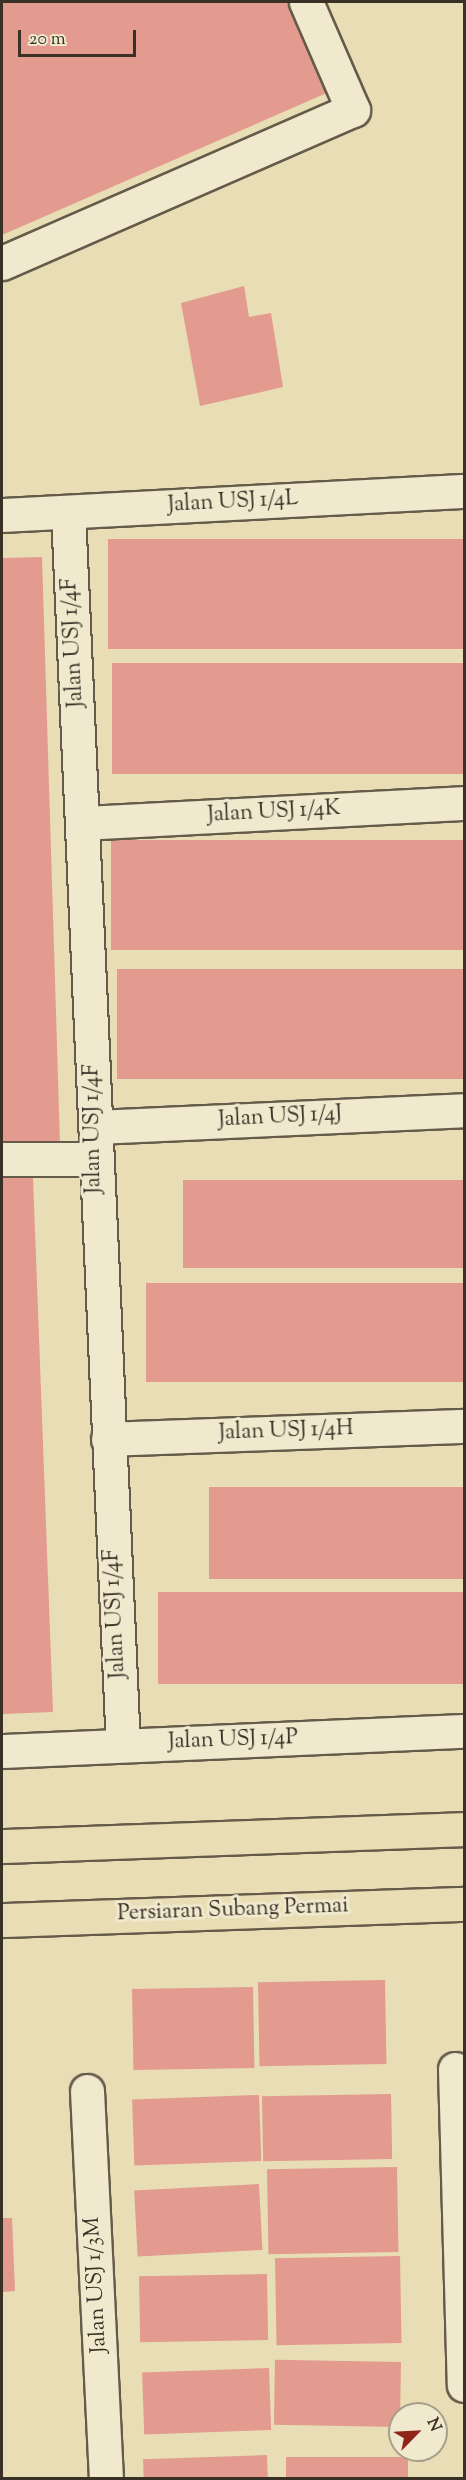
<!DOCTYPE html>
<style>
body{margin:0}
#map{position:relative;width:466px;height:2480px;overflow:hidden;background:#e8ddb4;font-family:"Sorts Mill Goudy",serif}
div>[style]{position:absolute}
.building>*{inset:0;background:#e29b8e;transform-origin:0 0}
.roads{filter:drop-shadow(2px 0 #655b4a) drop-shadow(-2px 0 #655b4a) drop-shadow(0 2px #655b4a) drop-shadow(0 -2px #655b4a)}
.minor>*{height:33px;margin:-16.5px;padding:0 16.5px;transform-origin:16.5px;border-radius:16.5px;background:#f0e9ce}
.major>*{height:33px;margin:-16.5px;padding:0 16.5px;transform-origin:16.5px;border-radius:16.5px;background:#e8ddb4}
span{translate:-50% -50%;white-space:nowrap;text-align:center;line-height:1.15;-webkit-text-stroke:6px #f0e9ce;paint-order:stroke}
.street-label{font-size:22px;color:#393026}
.frame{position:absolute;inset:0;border:3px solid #393026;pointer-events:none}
.north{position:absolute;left:388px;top:2402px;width:60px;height:60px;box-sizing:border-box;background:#f0e9ce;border:2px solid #a79f8b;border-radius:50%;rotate:66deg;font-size:16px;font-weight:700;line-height:24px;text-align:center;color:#393026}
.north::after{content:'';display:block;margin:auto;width:21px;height:27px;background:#8f2418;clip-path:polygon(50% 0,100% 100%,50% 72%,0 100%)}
.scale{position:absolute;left:18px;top:30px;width:118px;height:27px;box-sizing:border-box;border:3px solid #393026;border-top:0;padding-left:8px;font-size:18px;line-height:21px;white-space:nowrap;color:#393026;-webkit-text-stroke:4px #f0e9ce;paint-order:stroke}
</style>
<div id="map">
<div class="building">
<i style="clip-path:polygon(2px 2px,289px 2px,329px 92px,2px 235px)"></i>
<i style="clip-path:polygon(244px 286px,249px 317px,271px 313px,283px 387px,200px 406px,181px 303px)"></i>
<i style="left:464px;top:539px;width:110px;height:356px;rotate:90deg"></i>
<i style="clip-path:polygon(42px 557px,60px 1144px,2px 1145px,2px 558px)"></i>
<i style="left:464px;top:663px;width:111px;height:352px;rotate:90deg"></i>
<i style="left:464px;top:840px;width:110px;height:353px;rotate:90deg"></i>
<i style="left:464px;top:969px;width:110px;height:347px;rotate:90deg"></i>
<i style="clip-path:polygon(33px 1177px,53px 1712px,2px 1714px,2px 1178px)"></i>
<i style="left:464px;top:1180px;width:88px;height:281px;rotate:90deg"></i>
<i style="left:464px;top:1283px;width:99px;height:318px;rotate:90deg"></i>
<i style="left:464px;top:1487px;width:92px;height:255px;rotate:90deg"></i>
<i style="left:464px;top:1592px;width:92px;height:306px;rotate:90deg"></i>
<i style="left:385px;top:1980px;width:84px;height:127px;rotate:89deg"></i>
<i style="left:253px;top:1987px;width:81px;height:121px;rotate:89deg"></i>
<i style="left:391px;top:2094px;width:65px;height:129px;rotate:89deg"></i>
<i style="left:259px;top:2095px;width:66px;height:127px;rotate:88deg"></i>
<i style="left:397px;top:2167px;width:85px;height:130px;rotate:89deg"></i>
<i style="left:259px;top:2184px;width:66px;height:125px;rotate:87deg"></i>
<i style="clip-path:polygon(2px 2218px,12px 2218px,15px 2291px,2px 2292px)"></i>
<i style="left:400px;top:2256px;width:87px;height:125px;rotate:89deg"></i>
<i style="left:267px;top:2274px;width:66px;height:128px;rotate:89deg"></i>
<i style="left:401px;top:2362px;width:65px;height:126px;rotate:91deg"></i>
<i style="left:269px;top:2368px;width:62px;height:127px;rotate:88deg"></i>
<i style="left:267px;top:2455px;width:23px;height:124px;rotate:88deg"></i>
<i style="left:408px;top:2457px;width:21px;height:122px;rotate:90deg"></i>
</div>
<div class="roads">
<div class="minor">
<i style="left:2px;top:263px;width:383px;rotate:-23.6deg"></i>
<i style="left:353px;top:110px;width:118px;rotate:-113.5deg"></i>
<i style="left:68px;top:512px;width:1234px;rotate:87.45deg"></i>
<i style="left:2px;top:515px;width:463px;rotate:-3deg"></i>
<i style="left:83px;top:823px;width:382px;rotate:-3deg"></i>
<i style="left:96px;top:1127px;width:368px;rotate:-2.6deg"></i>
<i style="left:2px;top:1159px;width:92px"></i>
<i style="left:108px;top:1439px;width:356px;rotate:-2.1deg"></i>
<i style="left:2px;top:1751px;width:462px;rotate:-2.5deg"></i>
<i style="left:455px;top:2069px;width:316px;rotate:88.4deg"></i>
<i style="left:87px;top:2091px;width:387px;rotate:87.2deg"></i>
</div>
<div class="major">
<i style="left:2px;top:1846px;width:462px;rotate:-2.1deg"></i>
<i style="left:2px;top:1920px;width:462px;rotate:-2deg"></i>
</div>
</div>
<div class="street-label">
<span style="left:233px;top:503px;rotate:-3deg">Jalan USJ 1/4L</span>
<span style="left:74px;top:643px;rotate:-93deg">Jalan USJ 1/4F</span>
<span style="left:274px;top:813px;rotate:-3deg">Jalan USJ 1/4K</span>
<span style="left:280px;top:1118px;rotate:-3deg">Jalan USJ 1/4J</span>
<span style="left:94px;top:1129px;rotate:-91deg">Jalan USJ 1/4F</span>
<span style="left:286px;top:1432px;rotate:-2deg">Jalan USJ 1/4H</span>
<span style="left:116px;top:1614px;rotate:-93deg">Jalan USJ 1/4F</span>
<span style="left:233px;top:1741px;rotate:-2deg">Jalan USJ 1/4P</span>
<span style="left:233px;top:1911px;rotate:-2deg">Persiaran Subang Permai</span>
<span style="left:97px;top:2285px;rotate:-93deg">Jalan USJ 1/3M</span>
</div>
<div class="frame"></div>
<div class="north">N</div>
<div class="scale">20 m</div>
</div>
